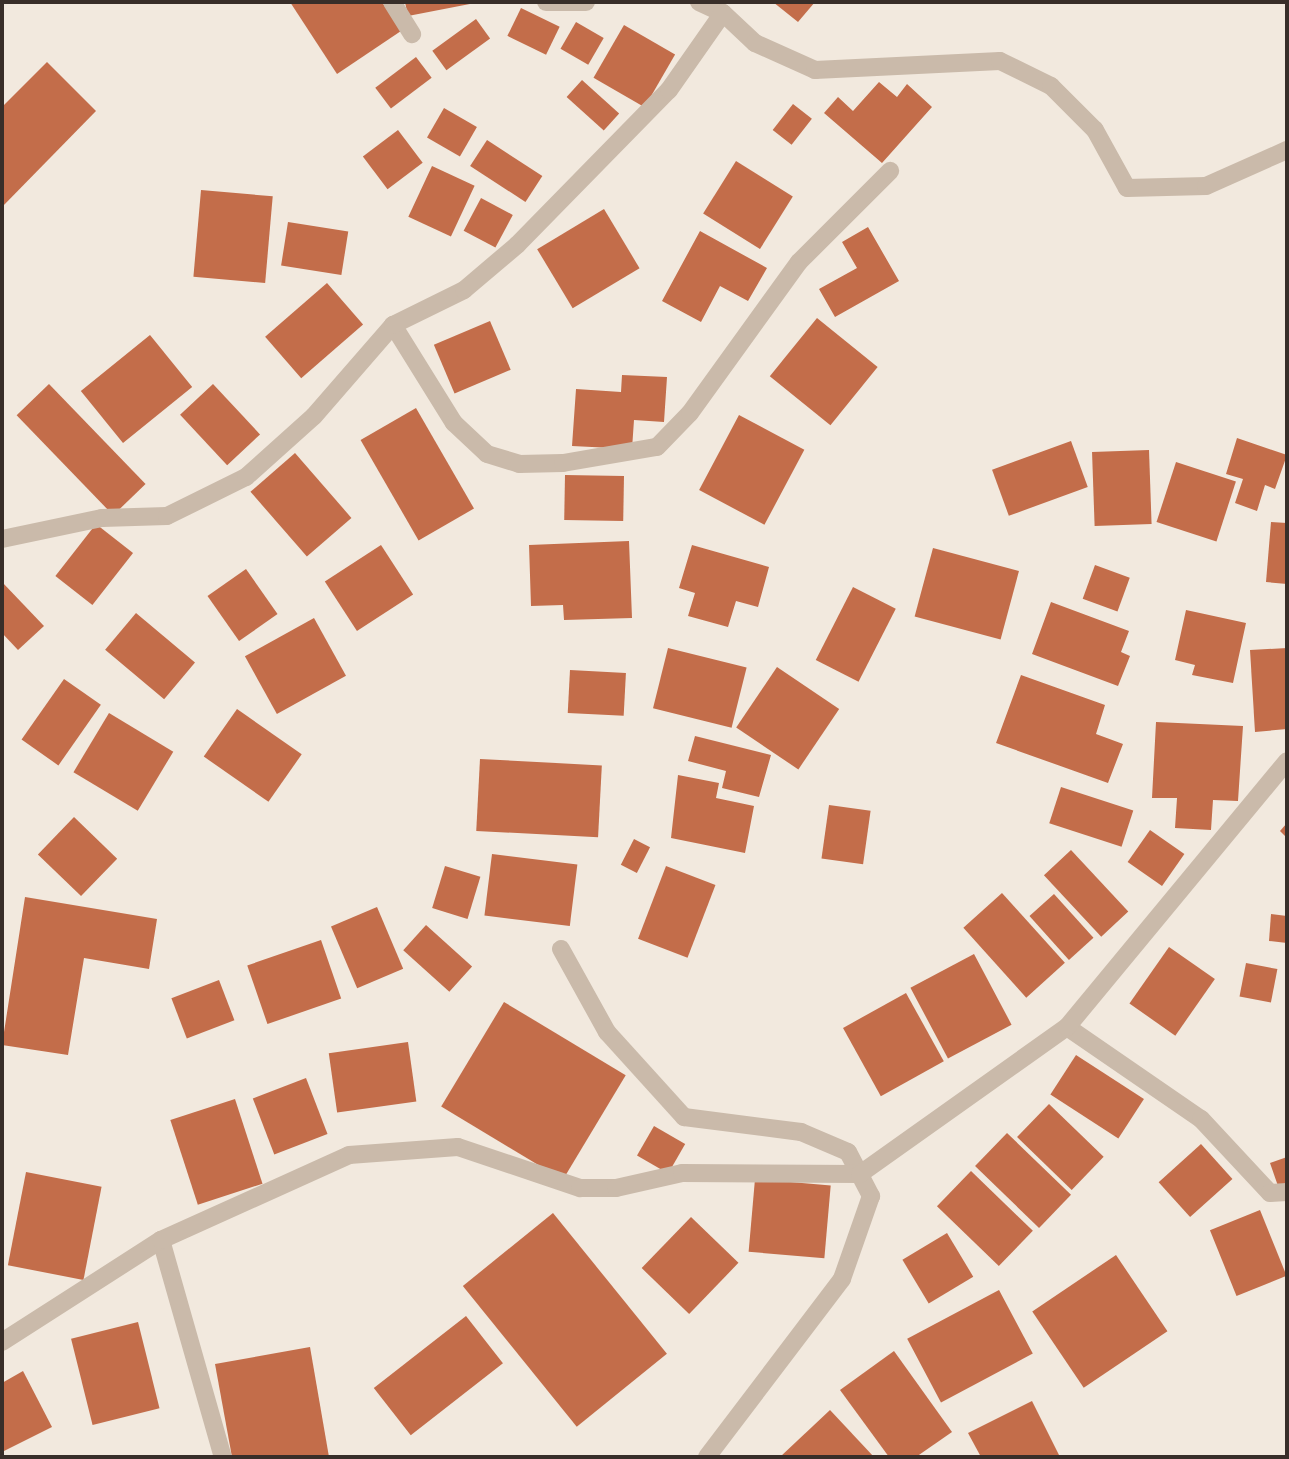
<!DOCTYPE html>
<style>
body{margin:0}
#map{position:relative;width:1289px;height:1459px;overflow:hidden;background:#f2e9de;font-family:"Archivo Narrow",sans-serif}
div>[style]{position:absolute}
.building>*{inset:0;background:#c36d4a;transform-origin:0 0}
.street>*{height:18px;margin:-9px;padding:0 9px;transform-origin:9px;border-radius:9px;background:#cabaaa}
span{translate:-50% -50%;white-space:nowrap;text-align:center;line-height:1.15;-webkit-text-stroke:7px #faf3ea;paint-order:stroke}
.frame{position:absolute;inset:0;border:4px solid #382e29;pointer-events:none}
</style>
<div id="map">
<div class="building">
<i style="clip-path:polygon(290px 2px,382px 2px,401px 31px,337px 74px)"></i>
<i style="clip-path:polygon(405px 2px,475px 2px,475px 3px,408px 16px)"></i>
<i style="clip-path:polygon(773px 2px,815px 2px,798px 22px)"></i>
<i style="left:521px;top:8px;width:43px;height:31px;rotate:26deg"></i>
<i style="left:476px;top:19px;width:24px;height:54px;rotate:54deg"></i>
<i style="left:576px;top:22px;width:32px;height:31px;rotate:30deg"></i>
<i style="left:624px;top:25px;width:59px;height:61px;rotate:30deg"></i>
<i style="left:416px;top:57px;width:26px;height:51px;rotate:53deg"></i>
<i style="clip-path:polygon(47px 62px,96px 111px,2px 207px,2px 107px)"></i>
<i style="left:582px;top:80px;width:50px;height:23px;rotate:42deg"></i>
<i style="clip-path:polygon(879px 82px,897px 97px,907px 84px,932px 107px,882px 163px,824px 113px,838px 97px,853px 111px)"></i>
<i style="left:793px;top:104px;width:24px;height:33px;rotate:38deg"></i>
<i style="left:444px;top:108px;width:38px;height:34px;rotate:30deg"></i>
<i style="left:398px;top:130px;width:41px;height:44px;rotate:53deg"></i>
<i style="left:487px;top:140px;width:66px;height:31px;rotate:33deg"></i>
<i style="left:736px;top:161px;width:67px;height:62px;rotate:32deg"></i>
<i style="left:432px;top:166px;width:47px;height:56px;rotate:25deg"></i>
<i style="left:201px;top:190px;width:72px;height:87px;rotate:5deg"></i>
<i style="left:481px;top:198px;width:36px;height:37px;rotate:28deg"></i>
<i style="left:604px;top:209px;width:69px;height:78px;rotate:59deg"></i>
<i style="left:288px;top:222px;width:61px;height:44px;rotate:9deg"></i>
<i style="clip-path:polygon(868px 227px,899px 281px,835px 317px,819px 289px,857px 268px,842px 242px)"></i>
<i style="clip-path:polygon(700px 231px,767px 268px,748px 301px,720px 286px,701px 322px,662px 301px)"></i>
<i style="left:327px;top:283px;width:55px;height:82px;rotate:49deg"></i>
<i style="left:817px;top:318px;width:78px;height:75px;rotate:39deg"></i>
<i style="left:490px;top:321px;width:53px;height:61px;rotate:67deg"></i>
<i style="left:150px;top:335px;width:67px;height:89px;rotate:51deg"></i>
<i style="clip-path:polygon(622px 375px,667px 377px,664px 422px,634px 420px,632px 449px,572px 446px,576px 389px,621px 392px)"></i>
<i style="left:49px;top:384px;width:139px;height:45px;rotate:46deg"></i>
<i style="left:213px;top:384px;width:69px;height:45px;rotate:47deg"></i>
<i style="left:416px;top:408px;width:116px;height:64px;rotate:60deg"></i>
<i style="left:739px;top:415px;width:74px;height:85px;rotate:28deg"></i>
<i style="clip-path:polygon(1237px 438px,1287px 455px,1275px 489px,1265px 485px,1257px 511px,1235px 503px,1243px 479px,1226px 474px)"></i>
<i style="left:1071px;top:441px;width:49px;height:84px;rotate:70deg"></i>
<i style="left:1149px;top:450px;width:74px;height:57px;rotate:88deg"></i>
<i style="left:295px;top:453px;width:86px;height:59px;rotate:49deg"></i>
<i style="left:1176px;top:462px;width:63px;height:63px;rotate:18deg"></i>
<i style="left:565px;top:475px;width:59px;height:45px;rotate:1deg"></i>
<i style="clip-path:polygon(1271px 522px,1287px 523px,1287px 584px,1266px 582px)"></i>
<i style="left:96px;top:524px;width:47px;height:66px;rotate:38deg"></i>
<i style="clip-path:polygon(629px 541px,632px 618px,564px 620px,563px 605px,531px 606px,529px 545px)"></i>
<i style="left:381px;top:545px;width:59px;height:67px;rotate:57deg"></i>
<i style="clip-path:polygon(692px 545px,769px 567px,758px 607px,736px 601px,728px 627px,688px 616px,695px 593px,679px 588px)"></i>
<i style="left:933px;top:548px;width:89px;height:71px;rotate:15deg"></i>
<i style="left:1095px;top:565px;width:37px;height:36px;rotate:20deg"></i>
<i style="left:246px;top:569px;width:55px;height:47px;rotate:55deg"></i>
<i style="clip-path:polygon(2px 582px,44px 626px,18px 650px,2px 633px)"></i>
<i style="left:853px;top:587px;width:48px;height:82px;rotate:27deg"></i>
<i style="clip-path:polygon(1051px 602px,1129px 631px,1121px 652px,1130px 656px,1118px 686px,1032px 654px)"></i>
<i style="clip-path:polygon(1186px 610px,1246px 623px,1233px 683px,1192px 675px,1195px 665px,1175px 660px)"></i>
<i style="left:136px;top:613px;width:77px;height:48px;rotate:40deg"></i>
<i style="left:314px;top:618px;width:66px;height:79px;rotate:61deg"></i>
<i style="left:668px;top:648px;width:81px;height:62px;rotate:14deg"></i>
<i style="clip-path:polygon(1287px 648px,1287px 729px,1255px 732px,1250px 650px)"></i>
<i style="left:777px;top:667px;width:75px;height:73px;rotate:34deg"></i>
<i style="left:570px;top:670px;width:56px;height:43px;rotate:3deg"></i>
<i style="clip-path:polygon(1021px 675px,1105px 705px,1096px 734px,1123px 744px,1108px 783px,996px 743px)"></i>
<i style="left:64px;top:679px;width:45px;height:74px;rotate:35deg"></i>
<i style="left:237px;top:709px;width:79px;height:58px;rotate:35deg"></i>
<i style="left:109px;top:713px;width:75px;height:69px;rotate:31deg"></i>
<i style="clip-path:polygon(1156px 722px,1243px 726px,1238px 801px,1213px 800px,1211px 830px,1175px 828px,1177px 798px,1152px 798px)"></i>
<i style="clip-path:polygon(695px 736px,771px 755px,759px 797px,722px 788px,726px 771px,688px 761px)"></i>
<i style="left:480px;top:759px;width:122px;height:72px;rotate:3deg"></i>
<i style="clip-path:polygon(678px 775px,719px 783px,716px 798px,754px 806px,745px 853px,671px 838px)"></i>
<i style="left:1061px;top:787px;width:76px;height:38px;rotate:18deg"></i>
<i style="left:829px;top:805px;width:42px;height:54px;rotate:8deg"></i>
<i style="left:74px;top:817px;width:60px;height:52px;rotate:44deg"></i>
<i style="clip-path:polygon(1287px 823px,1287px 838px,1280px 831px)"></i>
<i style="left:1150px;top:830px;width:42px;height:39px;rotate:35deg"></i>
<i style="left:634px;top:839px;width:18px;height:29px;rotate:27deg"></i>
<i style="left:1071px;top:850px;width:84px;height:37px;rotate:47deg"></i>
<i style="left:492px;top:854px;width:86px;height:62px;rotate:7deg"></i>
<i style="left:445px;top:866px;width:37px;height:44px;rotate:17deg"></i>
<i style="left:666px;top:866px;width:53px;height:78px;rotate:21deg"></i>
<i style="left:1002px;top:893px;width:94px;height:52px;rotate:48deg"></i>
<i style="left:1054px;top:894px;width:59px;height:33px;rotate:48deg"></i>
<i style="clip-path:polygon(25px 897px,157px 919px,149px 969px,84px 958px,68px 1055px,2px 1045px)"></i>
<i style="left:377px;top:907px;width:67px;height:50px;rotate:67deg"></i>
<i style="clip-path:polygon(1271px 914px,1287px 916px,1287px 943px,1269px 941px)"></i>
<i style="left:426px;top:925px;width:62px;height:34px;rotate:42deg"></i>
<i style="left:321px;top:940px;width:62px;height:78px;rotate:71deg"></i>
<i style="left:1169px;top:947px;width:56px;height:69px;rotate:35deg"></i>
<i style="left:974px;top:954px;width:80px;height:72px;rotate:62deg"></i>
<i style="left:1246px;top:963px;width:32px;height:34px;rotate:11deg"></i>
<i style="left:219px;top:980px;width:43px;height:51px;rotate:69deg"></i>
<i style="left:906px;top:993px;width:78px;height:72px;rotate:61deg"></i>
<i style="left:504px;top:1002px;width:142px;height:122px;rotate:31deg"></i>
<i style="left:408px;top:1042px;width:60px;height:80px;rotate:82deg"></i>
<i style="left:1076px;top:1055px;width:81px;height:47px;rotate:33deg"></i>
<i style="left:306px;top:1078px;width:60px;height:57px;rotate:69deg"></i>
<i style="left:235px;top:1099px;width:89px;height:68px;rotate:72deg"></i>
<i style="left:1049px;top:1104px;width:76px;height:46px;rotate:44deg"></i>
<i style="left:654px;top:1126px;width:36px;height:34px;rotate:30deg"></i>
<i style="left:1007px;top:1133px;width:89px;height:46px;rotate:44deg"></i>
<i style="left:1201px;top:1144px;width:47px;height:57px;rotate:48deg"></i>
<i style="clip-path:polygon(1287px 1157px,1287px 1183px,1278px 1186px,1270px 1163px)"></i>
<i style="left:971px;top:1171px;width:86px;height:49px;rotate:44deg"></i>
<i style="left:26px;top:1172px;width:77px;height:95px;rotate:11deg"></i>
<i style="left:755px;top:1179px;width:76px;height:73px;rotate:5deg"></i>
<i style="left:1260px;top:1210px;width:71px;height:54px;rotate:68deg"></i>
<i style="left:553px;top:1213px;width:181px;height:116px;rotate:51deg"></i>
<i style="left:691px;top:1217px;width:66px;height:71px;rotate:44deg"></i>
<i style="left:947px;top:1233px;width:51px;height:52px;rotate:59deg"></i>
<i style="left:1116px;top:1255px;width:92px;height:101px;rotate:56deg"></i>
<i style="left:999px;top:1290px;width:72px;height:104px;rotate:62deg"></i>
<i style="left:466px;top:1316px;width:60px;height:117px;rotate:52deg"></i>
<i style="left:138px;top:1322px;width:89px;height:69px;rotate:76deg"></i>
<i style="clip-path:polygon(310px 1347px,329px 1457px,232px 1457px,215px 1364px)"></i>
<i style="clip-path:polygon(894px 1351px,952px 1432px,916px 1457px,889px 1457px,840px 1390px)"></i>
<i style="clip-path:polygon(23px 1371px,52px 1427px,2px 1452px,2px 1383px)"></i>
<i style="clip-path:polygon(1032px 1401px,1060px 1457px,981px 1457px,968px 1433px)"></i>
<i style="clip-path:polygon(830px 1410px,874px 1457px,780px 1457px)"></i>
</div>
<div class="street">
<i style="left:392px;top:2px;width:38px;rotate:58deg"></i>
<i style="left:546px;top:2px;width:40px"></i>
<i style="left:699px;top:2px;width:26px;rotate:25deg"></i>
<i style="left:723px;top:13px;width:44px;rotate:43.2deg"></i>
<i style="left:755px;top:43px;width:66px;rotate:24.2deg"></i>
<i style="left:815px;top:70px;width:185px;rotate:-2.8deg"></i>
<i style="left:1000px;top:61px;width:57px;rotate:26.1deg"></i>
<i style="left:1051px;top:86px;width:62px;rotate:45deg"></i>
<i style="left:1095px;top:130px;width:66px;rotate:61.1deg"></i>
<i style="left:1127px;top:188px;width:79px;rotate:-1.5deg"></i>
<i style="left:1206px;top:186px;width:89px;rotate:-24deg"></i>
<i style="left:393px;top:325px;width:115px;rotate:58.1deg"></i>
<i style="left:454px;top:423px;width:45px;rotate:43.2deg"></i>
<i style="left:487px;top:454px;width:34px;rotate:17deg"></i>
<i style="left:519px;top:464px;width:44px;rotate:-1.3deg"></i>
<i style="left:563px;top:463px;width:95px;rotate:-9.7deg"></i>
<i style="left:657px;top:447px;width:47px;rotate:-45.9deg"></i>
<i style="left:690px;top:413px;width:186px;rotate:-54.2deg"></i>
<i style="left:799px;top:262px;width:129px;rotate:-45deg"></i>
<i style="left:2px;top:539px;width:102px;rotate:-11.9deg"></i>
<i style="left:102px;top:518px;width:65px;rotate:-1.8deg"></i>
<i style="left:167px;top:516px;width:88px;rotate:-26.3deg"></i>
<i style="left:246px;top:477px;width:91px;rotate:-41.9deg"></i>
<i style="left:314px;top:416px;width:121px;rotate:-49deg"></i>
<i style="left:393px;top:325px;width:79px;rotate:-26.2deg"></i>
<i style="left:464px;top:290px;width:70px;rotate:-40.3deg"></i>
<i style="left:517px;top:245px;width:217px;rotate:-45.6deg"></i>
<i style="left:669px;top:90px;width:94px;rotate:-55deg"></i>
<i style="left:561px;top:949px;width:95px;rotate:61deg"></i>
<i style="left:607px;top:1032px;width:115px;rotate:47.8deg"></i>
<i style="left:684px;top:1117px;width:118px;rotate:7.3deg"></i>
<i style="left:801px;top:1132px;width:51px;rotate:23.1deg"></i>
<i style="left:848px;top:1152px;width:50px;rotate:62.4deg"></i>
<i style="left:871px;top:1196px;width:88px;rotate:109.3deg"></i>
<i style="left:842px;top:1279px;width:223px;rotate:127.2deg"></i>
<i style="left:1067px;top:1027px;width:163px;rotate:34.5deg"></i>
<i style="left:1201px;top:1119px;width:101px;rotate:47deg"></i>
<i style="left:1270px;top:1193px;width:17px;rotate:-3deg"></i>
<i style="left:161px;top:1240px;width:226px;rotate:74.1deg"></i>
<i style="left:2px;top:1342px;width:189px;rotate:-32.7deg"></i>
<i style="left:161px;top:1240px;width:206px;rotate:-24.3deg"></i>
<i style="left:349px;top:1155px;width:109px;rotate:-4.2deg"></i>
<i style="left:458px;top:1147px;width:129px;rotate:18.6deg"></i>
<i style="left:580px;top:1188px;width:36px"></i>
<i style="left:616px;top:1188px;width:68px;rotate:-12.8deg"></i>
<i style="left:682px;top:1173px;width:178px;rotate:0.3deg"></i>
<i style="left:860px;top:1174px;width:254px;rotate:-35.4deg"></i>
<i style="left:1067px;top:1027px;width:345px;rotate:-50.4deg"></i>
</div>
<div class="frame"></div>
</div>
